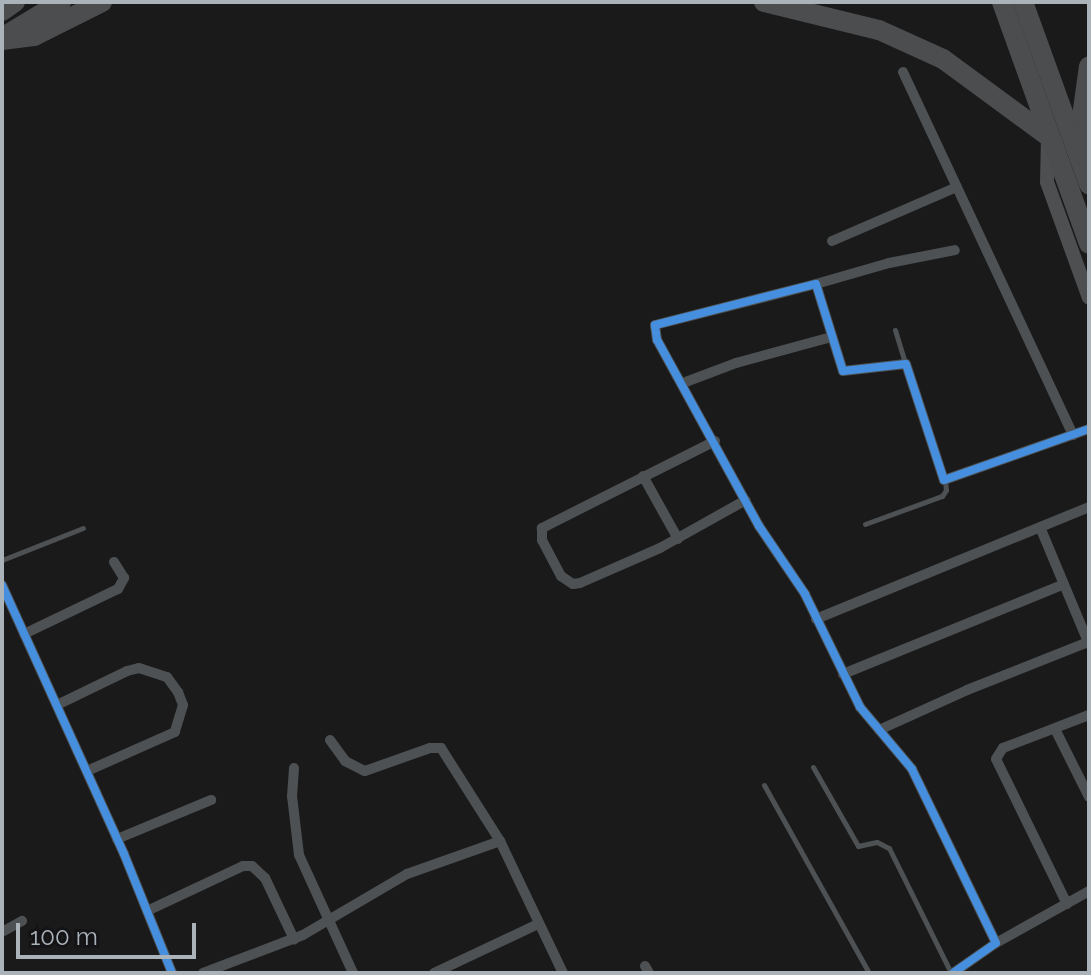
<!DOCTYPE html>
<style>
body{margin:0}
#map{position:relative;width:1091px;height:975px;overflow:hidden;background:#1a1a1a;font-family:Raleway,sans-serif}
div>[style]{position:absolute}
.lane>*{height:5px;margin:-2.5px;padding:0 2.5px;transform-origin:2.5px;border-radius:2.5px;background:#4e5153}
.street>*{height:10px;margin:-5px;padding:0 5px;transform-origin:5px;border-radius:5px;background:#4e5153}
.secondary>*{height:14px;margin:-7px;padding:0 7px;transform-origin:7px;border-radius:7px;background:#4d4f51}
.highway>*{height:20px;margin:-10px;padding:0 10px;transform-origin:10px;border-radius:10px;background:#4c4d4f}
.cycleway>*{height:8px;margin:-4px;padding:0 4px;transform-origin:4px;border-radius:4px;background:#468fdf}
span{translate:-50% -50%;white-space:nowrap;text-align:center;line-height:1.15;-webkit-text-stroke:6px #141416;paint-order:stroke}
.frame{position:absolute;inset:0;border:4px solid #abb3ba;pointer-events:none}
.scale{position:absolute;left:16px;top:923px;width:180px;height:36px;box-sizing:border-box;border:4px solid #abb3ba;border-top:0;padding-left:10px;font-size:24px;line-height:28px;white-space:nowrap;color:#abb3ba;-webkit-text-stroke:6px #141416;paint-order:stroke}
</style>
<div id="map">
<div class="lane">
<i style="left:895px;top:330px;width:34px;rotate:73deg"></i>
<i style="left:865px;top:524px;width:82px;rotate:-20deg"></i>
<i style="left:942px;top:496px;width:7px;rotate:-56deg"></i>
<i style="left:946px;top:490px;width:9px;rotate:-96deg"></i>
<i style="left:2px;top:560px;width:87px;rotate:-21.6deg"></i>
<i style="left:813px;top:767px;width:91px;rotate:60.3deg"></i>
<i style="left:858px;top:846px;width:19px;rotate:-12deg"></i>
<i style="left:877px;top:842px;width:13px;rotate:27deg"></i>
<i style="left:889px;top:848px;width:140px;rotate:63.6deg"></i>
<i style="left:764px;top:785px;width:215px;rotate:60.8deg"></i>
</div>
<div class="street">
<i style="left:903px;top:72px;width:401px;rotate:64.9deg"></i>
<i style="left:832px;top:241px;width:136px;rotate:-23.4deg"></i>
<i style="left:816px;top:284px;width:76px;rotate:-16deg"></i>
<i style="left:889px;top:263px;width:67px;rotate:-11.1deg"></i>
<i style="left:683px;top:383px;width:57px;rotate:-20.7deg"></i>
<i style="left:736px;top:363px;width:99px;rotate:-15.2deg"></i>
<i style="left:715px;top:441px;width:194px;rotate:153.3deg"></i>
<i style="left:542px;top:528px;width:12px;rotate:90deg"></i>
<i style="left:542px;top:540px;width:41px;rotate:62.2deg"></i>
<i style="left:561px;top:576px;width:14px;rotate:34deg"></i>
<i style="left:573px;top:584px;width:7px;rotate:-8deg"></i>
<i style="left:580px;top:583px;width:87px;rotate:-23.6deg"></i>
<i style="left:660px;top:548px;width:98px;rotate:-29.2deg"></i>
<i style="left:643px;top:476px;width:72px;rotate:60.9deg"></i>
<i style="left:1040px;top:527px;width:127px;rotate:67.3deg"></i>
<i style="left:2px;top:585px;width:295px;rotate:65.6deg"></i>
<i style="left:124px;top:854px;width:128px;rotate:68deg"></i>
<i style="left:816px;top:619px;width:295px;rotate:-22.3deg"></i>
<i style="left:24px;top:634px;width:104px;rotate:-25.6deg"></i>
<i style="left:118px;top:589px;width:13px;rotate:-61deg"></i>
<i style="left:124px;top:578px;width:19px;rotate:-122deg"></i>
<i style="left:843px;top:674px;width:236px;rotate:-22.1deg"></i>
<i style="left:57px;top:705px;width:78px;rotate:-25.9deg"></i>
<i style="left:127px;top:671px;width:12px;rotate:-14deg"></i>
<i style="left:139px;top:668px;width:29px;rotate:18deg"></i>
<i style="left:167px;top:677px;width:19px;rotate:54deg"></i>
<i style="left:178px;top:692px;width:14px;rotate:69deg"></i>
<i style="left:183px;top:705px;width:28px;rotate:107deg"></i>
<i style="left:175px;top:732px;width:96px;rotate:156.1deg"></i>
<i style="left:1055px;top:729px;width:76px;rotate:63.4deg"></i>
<i style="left:879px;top:730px;width:97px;rotate:-24.4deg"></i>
<i style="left:967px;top:690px;width:130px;rotate:-21.6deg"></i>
<i style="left:330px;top:740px;width:26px;rotate:54deg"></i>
<i style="left:345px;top:761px;width:22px;rotate:27deg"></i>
<i style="left:365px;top:771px;width:69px;rotate:-19.5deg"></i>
<i style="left:430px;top:748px;width:11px"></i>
<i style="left:441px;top:748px;width:110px;rotate:57.6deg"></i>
<i style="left:500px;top:841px;width:146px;rotate:64.5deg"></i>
<i style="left:294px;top:768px;width:28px;rotate:94deg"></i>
<i style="left:292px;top:796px;width:59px;rotate:83.2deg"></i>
<i style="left:299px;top:855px;width:130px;rotate:65.4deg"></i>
<i style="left:117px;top:839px;width:102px;rotate:-22.5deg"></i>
<i style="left:1067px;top:904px;width:161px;rotate:-116.1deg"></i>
<i style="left:996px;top:759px;width:13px;rotate:-58deg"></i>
<i style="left:1003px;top:748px;width:92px;rotate:-21deg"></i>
<i style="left:147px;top:911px;width:106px;rotate:-25.1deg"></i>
<i style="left:243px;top:866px;width:9px"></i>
<i style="left:252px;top:866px;width:18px;rotate:43deg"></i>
<i style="left:265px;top:878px;width:68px;rotate:64.6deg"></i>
<i style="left:2px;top:932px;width:23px;rotate:-29deg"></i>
<i style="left:996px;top:943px;width:107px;rotate:-29.2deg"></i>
<i style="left:645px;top:966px;width:8px;rotate:60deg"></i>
<i style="left:203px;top:973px;width:107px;rotate:-20.8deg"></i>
<i style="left:303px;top:935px;width:121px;rotate:-30.4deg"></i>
<i style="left:407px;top:874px;width:99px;rotate:-19.5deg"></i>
<i style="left:434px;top:973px;width:115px;rotate:-25.2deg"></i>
<i style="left:953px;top:973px;width:52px;rotate:-34.9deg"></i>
<i style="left:996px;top:943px;width:193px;rotate:-115.8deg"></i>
<i style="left:912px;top:769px;width:81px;rotate:-130deg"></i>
<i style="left:860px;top:707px;width:126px;rotate:-116deg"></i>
<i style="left:805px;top:594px;width:82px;rotate:-124.1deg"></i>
<i style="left:759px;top:526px;width:212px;rotate:-118.7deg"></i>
<i style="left:657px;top:340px;width:15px;rotate:-98deg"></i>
<i style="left:655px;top:325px;width:166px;rotate:-14.3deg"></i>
<i style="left:816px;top:284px;width:91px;rotate:72.8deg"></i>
<i style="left:843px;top:371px;width:63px;rotate:-6.3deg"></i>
<i style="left:906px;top:364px;width:122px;rotate:71.9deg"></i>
<i style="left:944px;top:480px;width:154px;rotate:-19.4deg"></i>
</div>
<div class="secondary">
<i style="left:1048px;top:138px;width:44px;rotate:91.3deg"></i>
<i style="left:1047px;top:182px;width:123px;rotate:70.1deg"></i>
</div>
<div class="highway">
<i style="left:764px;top:2px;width:118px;rotate:13.7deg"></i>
<i style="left:879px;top:30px;width:70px;rotate:24.4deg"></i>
<i style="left:943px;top:59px;width:130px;rotate:36.3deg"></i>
<i style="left:1002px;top:2px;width:257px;rotate:70.2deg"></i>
<i style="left:1023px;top:2px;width:194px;rotate:70.1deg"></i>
<i style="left:2px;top:11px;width:16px;rotate:-35deg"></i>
<i style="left:3px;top:37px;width:68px;rotate:-31.1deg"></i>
<i style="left:2px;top:40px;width:32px;rotate:-7deg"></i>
<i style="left:34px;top:36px;width:76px;rotate:-26.6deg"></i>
<i style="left:1084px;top:150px;width:33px;rotate:-93deg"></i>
<i style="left:1082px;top:117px;width:51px;rotate:-82.2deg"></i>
</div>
<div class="cycleway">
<i style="left:2px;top:585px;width:295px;rotate:65.6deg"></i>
<i style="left:124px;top:854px;width:128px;rotate:68deg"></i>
<i style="left:953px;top:973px;width:52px;rotate:-34.9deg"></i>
<i style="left:996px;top:943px;width:193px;rotate:-115.8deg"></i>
<i style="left:912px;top:769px;width:81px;rotate:-130deg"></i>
<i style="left:860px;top:707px;width:126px;rotate:-116deg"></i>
<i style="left:805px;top:594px;width:82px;rotate:-124.1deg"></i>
<i style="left:759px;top:526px;width:212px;rotate:-118.7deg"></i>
<i style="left:657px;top:340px;width:15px;rotate:-98deg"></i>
<i style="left:655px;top:325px;width:166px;rotate:-14.3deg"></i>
<i style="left:816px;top:284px;width:91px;rotate:72.8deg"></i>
<i style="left:843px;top:371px;width:63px;rotate:-6.3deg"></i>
<i style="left:906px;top:364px;width:122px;rotate:71.9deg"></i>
<i style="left:944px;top:480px;width:154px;rotate:-19.4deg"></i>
</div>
<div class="frame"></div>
<div class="scale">100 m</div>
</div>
